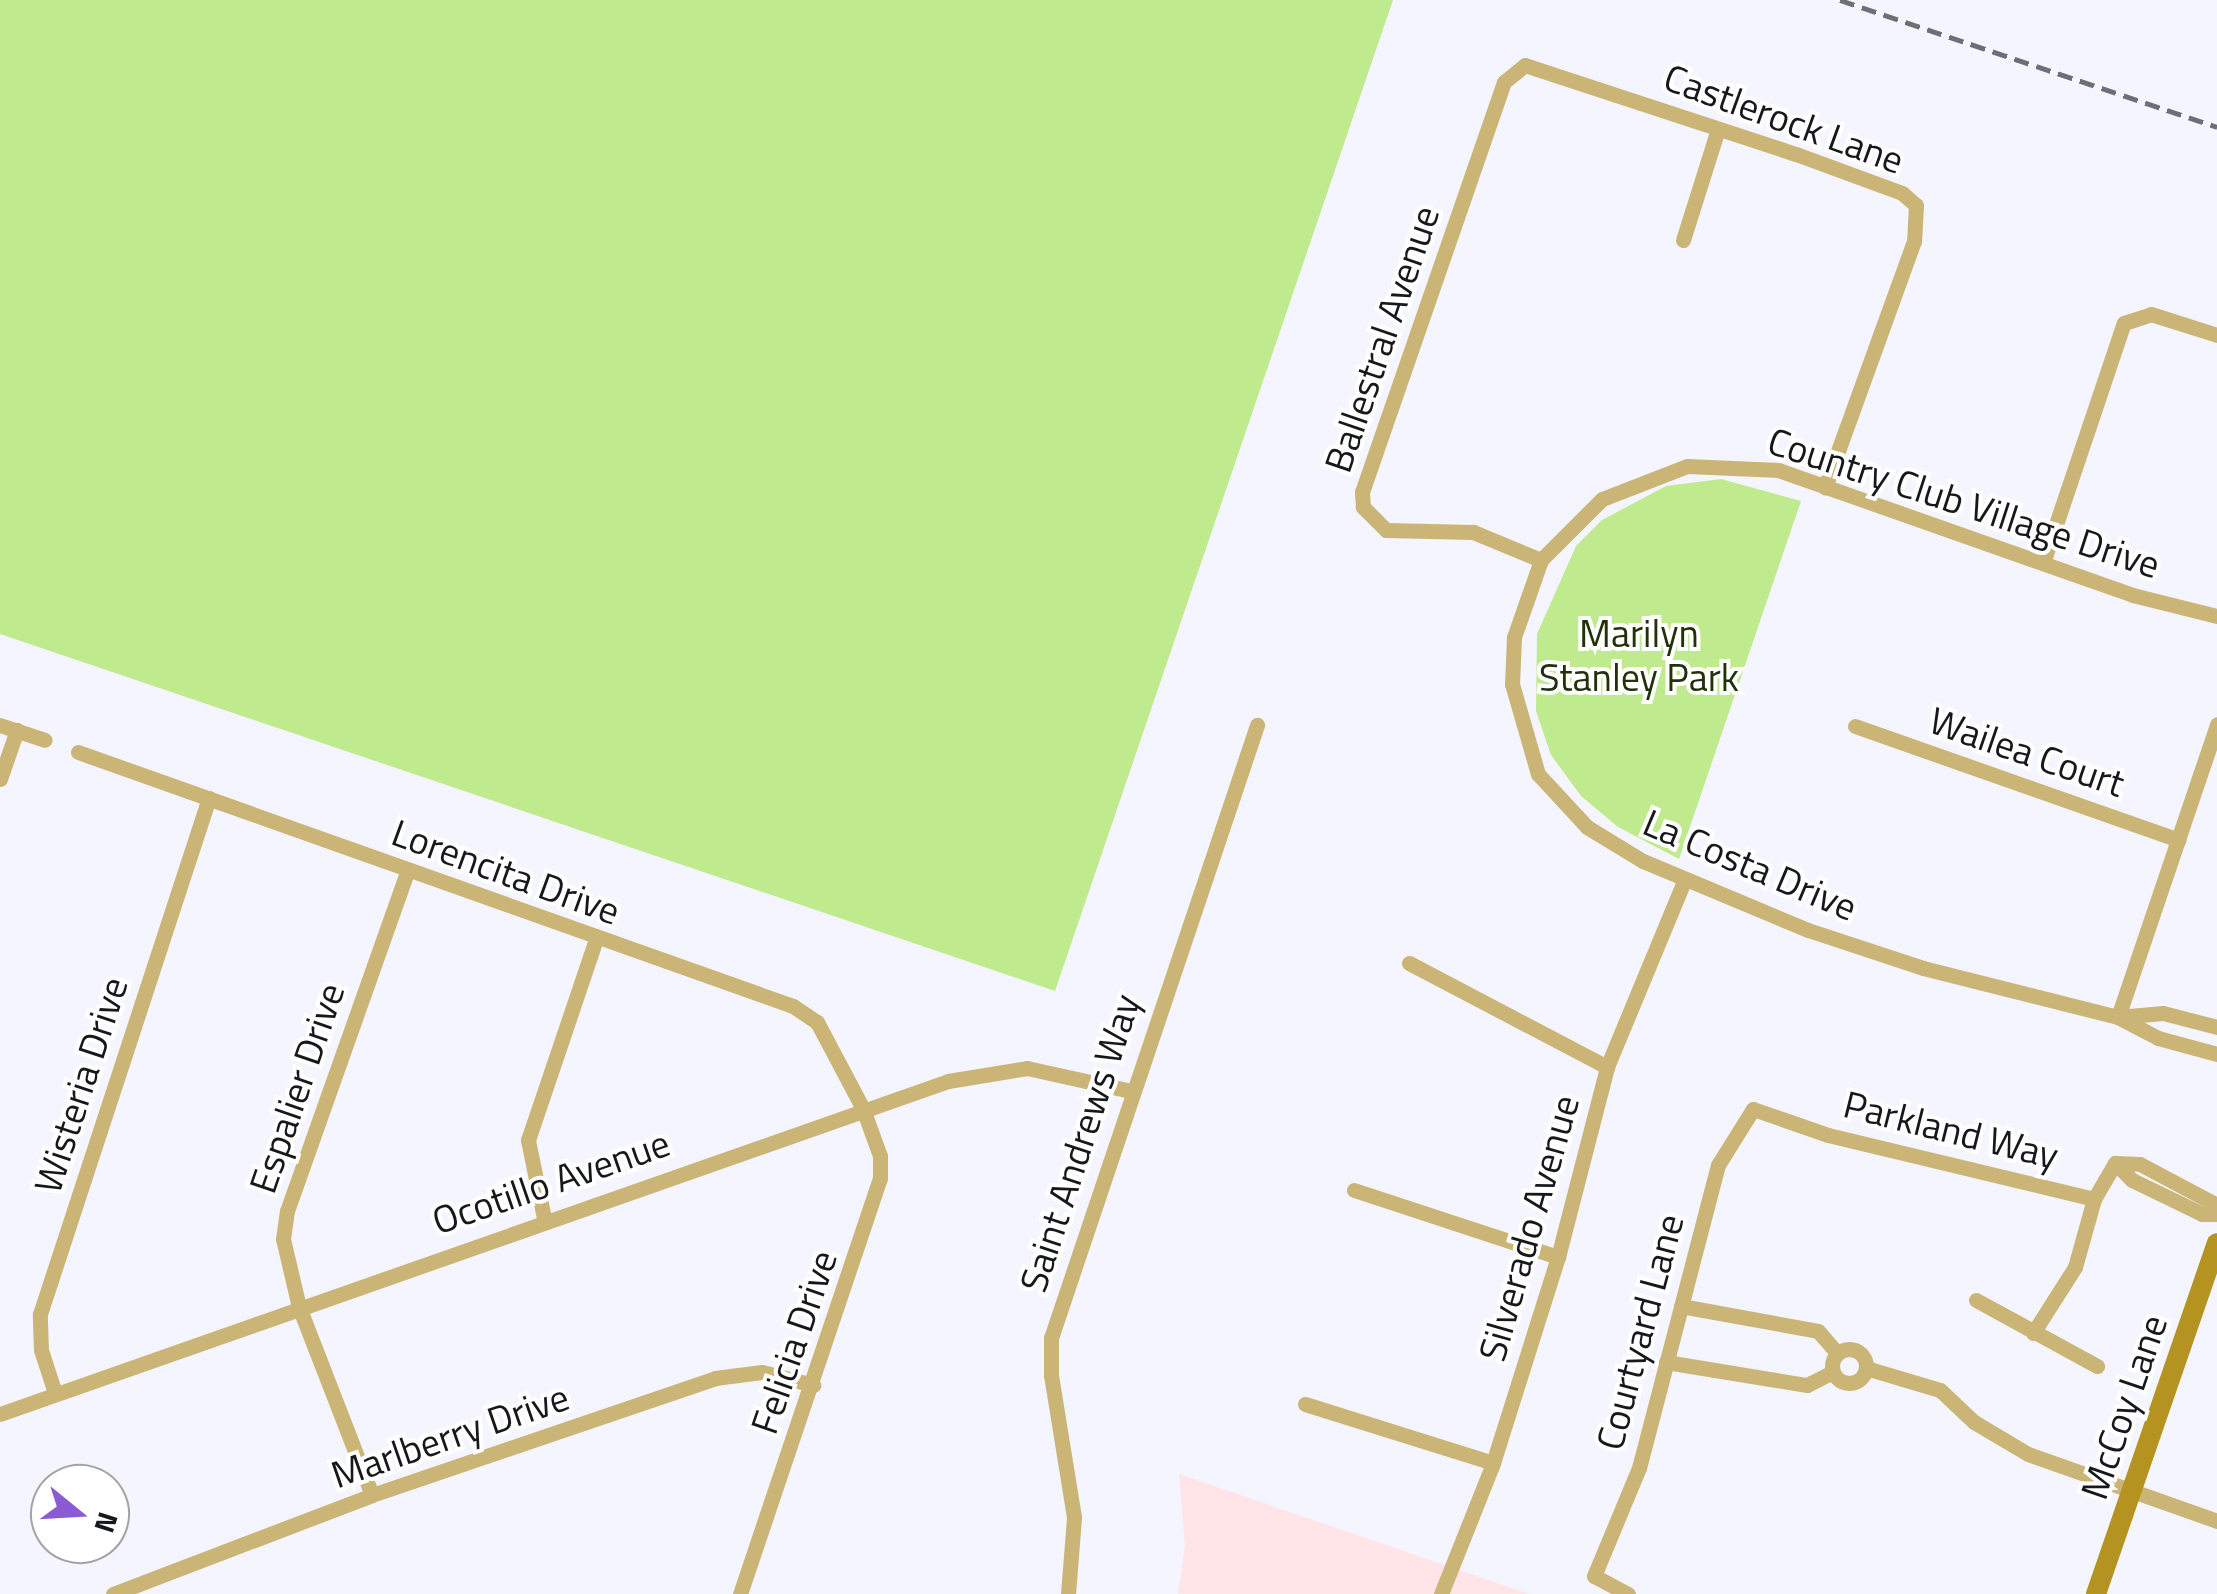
<!DOCTYPE html>
<style>
body{margin:0}
#map{position:relative;width:2217px;height:1594px;overflow:hidden;background:#f4f5fe;font-family:"Titillium Web",sans-serif}
div>[style]{position:absolute}
.commercial>*{inset:0;background:#ffe4e8}
.green>*{inset:0;background:#bfea8e}
.street>*{height:15px;margin:-7.5px;padding:0 7.5px;transform-origin:7.5px;border-radius:7.5px;background:#cab476}
.street>.ring{margin:-7.5px;padding:0;box-sizing:content-box;background:none;border:15px solid #cab476;border-radius:50%}
.secondary>*{height:20px;margin:-10px;padding:0 10px;transform-origin:10px;border-radius:10px;background:#b49321}
.rail>*{height:5px;margin-top:-2.5px;transform-origin:0;background:repeating-linear-gradient(90deg,#6e6f74 0 15px,transparent 0 23px)}
span{translate:-50% -50%;white-space:nowrap;text-align:center;line-height:1.15;-webkit-text-stroke:8px #fff;paint-order:stroke}
.street-label{font-size:38px;color:#17181b}
.park-label{font-size:38px;color:#21310a}
.north{position:absolute;left:30px;top:1464px;width:100px;height:100px;box-sizing:border-box;background:#fff;border:2px solid #a2a3a4;border-radius:50%;rotate:108deg;font-size:28px;font-weight:700;line-height:40px;text-align:center;color:#17181b}
.north::after{content:'';display:block;margin:auto;width:35px;height:45px;background:#8a5bd4;clip-path:polygon(50% 0,100% 100%,50% 72%,0 100%)}
</style>
<div id="map">
<div class="commercial">
<i style="clip-path:polygon(1179px 1474px,1293px 1513px,1529px 1594px,1178px 1594px,1185px 1546px)"></i>
</div>
<div class="green">
<i style="clip-path:polygon(0 0,1393px 0,1055px 991px,0 634px)"></i>
<i style="clip-path:polygon(1721px 479px,1801px 501px,1679px 859px,1618px 827px,1581px 796px,1551px 755px,1536px 711px,1537px 634px,1576px 546px,1602px 520px,1666px 486px)"></i>
</div>
<div class="street">
<i style="left:1683px;top:240px;width:116px;rotate:-72.5deg"></i>
<i style="left:1541px;top:560px;width:74px;rotate:-157.6deg"></i>
<i style="left:1473px;top:532px;width:87px;rotate:-178.7deg"></i>
<i style="left:1386px;top:530px;width:33px;rotate:-135deg"></i>
<i style="left:1363px;top:507px;width:15px;rotate:-94deg"></i>
<i style="left:1362px;top:492px;width:434px;rotate:-70.9deg"></i>
<i style="left:1504px;top:82px;width:27px;rotate:-39deg"></i>
<i style="left:1525px;top:65px;width:285px;rotate:18.2deg"></i>
<i style="left:1796px;top:154px;width:113px;rotate:20.2deg"></i>
<i style="left:1902px;top:193px;width:18px;rotate:41deg"></i>
<i style="left:1916px;top:205px;width:36px;rotate:93deg"></i>
<i style="left:1914px;top:241px;width:262px;rotate:109.9deg"></i>
<i style="left:2043px;top:563px;width:253px;rotate:-71.4deg"></i>
<i style="left:2124px;top:323px;width:28px;rotate:-18deg"></i>
<i style="left:2151px;top:314px;width:69px;rotate:17.7deg"></i>
<i style="left:2217px;top:616px;width:87px;rotate:-166deg"></i>
<i style="left:2133px;top:595px;width:375px;rotate:-160.6deg"></i>
<i style="left:1779px;top:470px;width:92px;rotate:-177.5deg"></i>
<i style="left:1687px;top:466px;width:91px;rotate:158.8deg"></i>
<i style="left:1602px;top:499px;width:86px;rotate:135deg"></i>
<i style="left:1541px;top:560px;width:82px;rotate:109.3deg"></i>
<i style="left:1514px;top:637px;width:47px;rotate:92.4deg"></i>
<i style="left:1512px;top:684px;width:94px;rotate:73.9deg"></i>
<i style="left:1538px;top:774px;width:72px;rotate:47.2deg"></i>
<i style="left:1587px;top:827px;width:66px;rotate:31.3deg"></i>
<i style="left:1643px;top:861px;width:179px;rotate:22.7deg"></i>
<i style="left:1808px;top:930px;width:121px;rotate:18.3deg"></i>
<i style="left:1923px;top:968px;width:201px;rotate:14.1deg"></i>
<i style="left:2118px;top:1017px;width:45px;rotate:27.7deg"></i>
<i style="left:2158px;top:1038px;width:61px;rotate:15.2deg"></i>
<i style="left:0;top:725px;width:47px;rotate:18.4deg"></i>
<i style="left:1855px;top:726px;width:343px;rotate:19.4deg"></i>
<i style="left:78px;top:752px;width:759px;rotate:19.56deg"></i>
<i style="left:793px;top:1006px;width:29px;rotate:34deg"></i>
<i style="left:817px;top:1022px;width:98px;rotate:62.1deg"></i>
<i style="left:863px;top:1109px;width:50px;rotate:70.1deg"></i>
<i style="left:880px;top:1156px;width:22px;rotate:90deg"></i>
<i style="left:880px;top:1178px;width:439px;rotate:108.6deg"></i>
<i style="left:0;top:779px;width:52px;rotate:-70.9deg"></i>
<i style="left:1409px;top:963px;width:224px;rotate:27.7deg"></i>
<i style="left:2118px;top:1017px;width:309px;rotate:-71.3deg"></i>
<i style="left:2118px;top:1017px;width:45px;rotate:-5.1deg"></i>
<i style="left:2163px;top:1013px;width:56px;rotate:14.5deg"></i>
<i style="left:2115px;top:1163px;width:24px;rotate:45deg"></i>
<i style="left:2132px;top:1180px;width:78px;rotate:25.9deg"></i>
<i style="left:2202px;top:1214px;width:15px"></i>
<i style="left:2115px;top:1163px;width:25px;rotate:2deg"></i>
<i style="left:2140px;top:1164px;width:87px;rotate:28deg"></i>
<i style="left:1354px;top:1190px;width:215px;rotate:18.2deg"></i>
<i style="left:544px;top:1218px;width:80px;rotate:-101.6deg"></i>
<i style="left:528px;top:1140px;width:212px;rotate:-71.3deg"></i>
<i style="left:1976px;top:1300px;width:138px;rotate:28.6deg"></i>
<i style="left:1681px;top:1306px;width:139px;rotate:10.3deg"></i>
<i style="left:1818px;top:1331px;width:29px;rotate:49deg"></i>
<i style="left:2033px;top:1333px;width:78px;rotate:-57.5deg"></i>
<i style="left:2075px;top:1267px;width:71px;rotate:-74.4deg"></i>
<i class="ring" style="left:1832px;top:1349px;width:19px;height:19px"></i>
<i style="left:1666px;top:1362px;width:143px;rotate:9.3deg"></i>
<i style="left:1807px;top:1385px;width:29px;rotate:-27deg"></i>
<i style="left:1866px;top:1368px;width:77px;rotate:16.6deg"></i>
<i style="left:1940px;top:1390px;width:47px;rotate:43.3deg"></i>
<i style="left:1974px;top:1422px;width:63px;rotate:30.7deg"></i>
<i style="left:2028px;top:1454px;width:201px;rotate:19.5deg"></i>
<i style="left:55px;top:1393px;width:45px;rotate:-108deg"></i>
<i style="left:41px;top:1350px;width:36px;rotate:-92deg"></i>
<i style="left:40px;top:1314px;width:543px;rotate:-71.87deg"></i>
<i style="left:1305px;top:1404px;width:197px;rotate:17.4deg"></i>
<i style="left:0;top:1414px;width:1005px;rotate:-19.35deg"></i>
<i style="left:948px;top:1081px;width:80px;rotate:-9.3deg"></i>
<i style="left:1027px;top:1068px;width:107px;rotate:12.5deg"></i>
<i style="left:372px;top:1495px;width:202px;rotate:-111.2deg"></i>
<i style="left:299px;top:1307px;width:70px;rotate:-103.2deg"></i>
<i style="left:283px;top:1239px;width:28px;rotate:-82deg"></i>
<i style="left:287px;top:1211px;width:360px;rotate:-70.5deg"></i>
<i style="left:113px;top:1594px;width:277px;rotate:-20.9deg"></i>
<i style="left:372px;top:1495px;width:362px;rotate:-18.8deg"></i>
<i style="left:715px;top:1378px;width:47px;rotate:-7.3deg"></i>
<i style="left:762px;top:1372px;width:53px;rotate:14.3deg"></i>
<i style="left:1068px;top:1594px;width:77px;rotate:-85.5deg"></i>
<i style="left:1074px;top:1517px;width:144px;rotate:-99.2deg"></i>
<i style="left:1051px;top:1375px;width:37px;rotate:-90deg"></i>
<i style="left:1051px;top:1338px;width:647px;rotate:-71.42deg"></i>
<i style="left:1441px;top:1594px;width:141px;rotate:-68.3deg"></i>
<i style="left:1493px;top:1463px;width:216px;rotate:-72.5deg"></i>
<i style="left:1558px;top:1257px;width:196px;rotate:-75.5deg"></i>
<i style="left:1607px;top:1067px;width:201px;rotate:-67.5deg"></i>
<i style="left:1628px;top:1594px;width:38px;rotate:-152deg"></i>
<i style="left:1594px;top:1576px;width:117px;rotate:-67.4deg"></i>
<i style="left:1639px;top:1468px;width:313px;rotate:-75.4deg"></i>
<i style="left:1718px;top:1165px;width:66px;rotate:-58deg"></i>
<i style="left:1753px;top:1109px;width:79px;rotate:19.1deg"></i>
<i style="left:1828px;top:1135px;width:274px;rotate:13.5deg"></i>
<i style="left:2094px;top:1199px;width:42px;rotate:-59.7deg"></i>
</div>
<div class="secondary">
<i style="left:2096px;top:1594px;width:371px;rotate:-71deg"></i>
</div>
<div class="rail">
<i style="left:1840px;top:0;width:398px;rotate:18.6deg"></i>
</div>
<div class="street-label">
<span style="left:1784px;top:119px;rotate:20deg">Castlerock Lane</span>
<span style="left:1382px;top:339px;rotate:-71deg">Ballestral Avenue</span>
<span style="left:1964px;top:503px;rotate:18deg">Country Club Village Drive</span>
<span style="left:2027px;top:752px;rotate:19deg">Wailea Court</span>
<span style="left:1750px;top:865px;rotate:23deg">La Costa Drive</span>
<span style="left:506px;top:872px;rotate:20deg">Lorencita Drive</span>
<span style="left:81px;top:1085px;rotate:-72deg">Wisteria Drive</span>
<span style="left:297px;top:1088px;rotate:-71deg">Espalier Drive</span>
<span style="left:1951px;top:1130px;rotate:14deg">Parkland Way</span>
<span style="left:1080px;top:1143px;rotate:-72deg">Saint Andrews Way</span>
<span style="left:551px;top:1182px;rotate:-19deg">Ocotillo Avenue</span>
<span style="left:1529px;top:1228px;rotate:-74deg">Silverado Avenue</span>
<span style="left:1640px;top:1332px;rotate:-75deg">Courtyard Lane</span>
<span style="left:794px;top:1342px;rotate:-71deg">Felicia Drive</span>
<span style="left:2124px;top:1407px;rotate:-71deg">McCoy Lane</span>
<span style="left:450px;top:1436px;rotate:-19deg">Marlberry Drive</span>
</div>
<div class="park-label">
<span style="left:1639px;top:656px">Marilyn<br>Stanley Park</span>
</div>
<div class="north">N</div>
</div>
